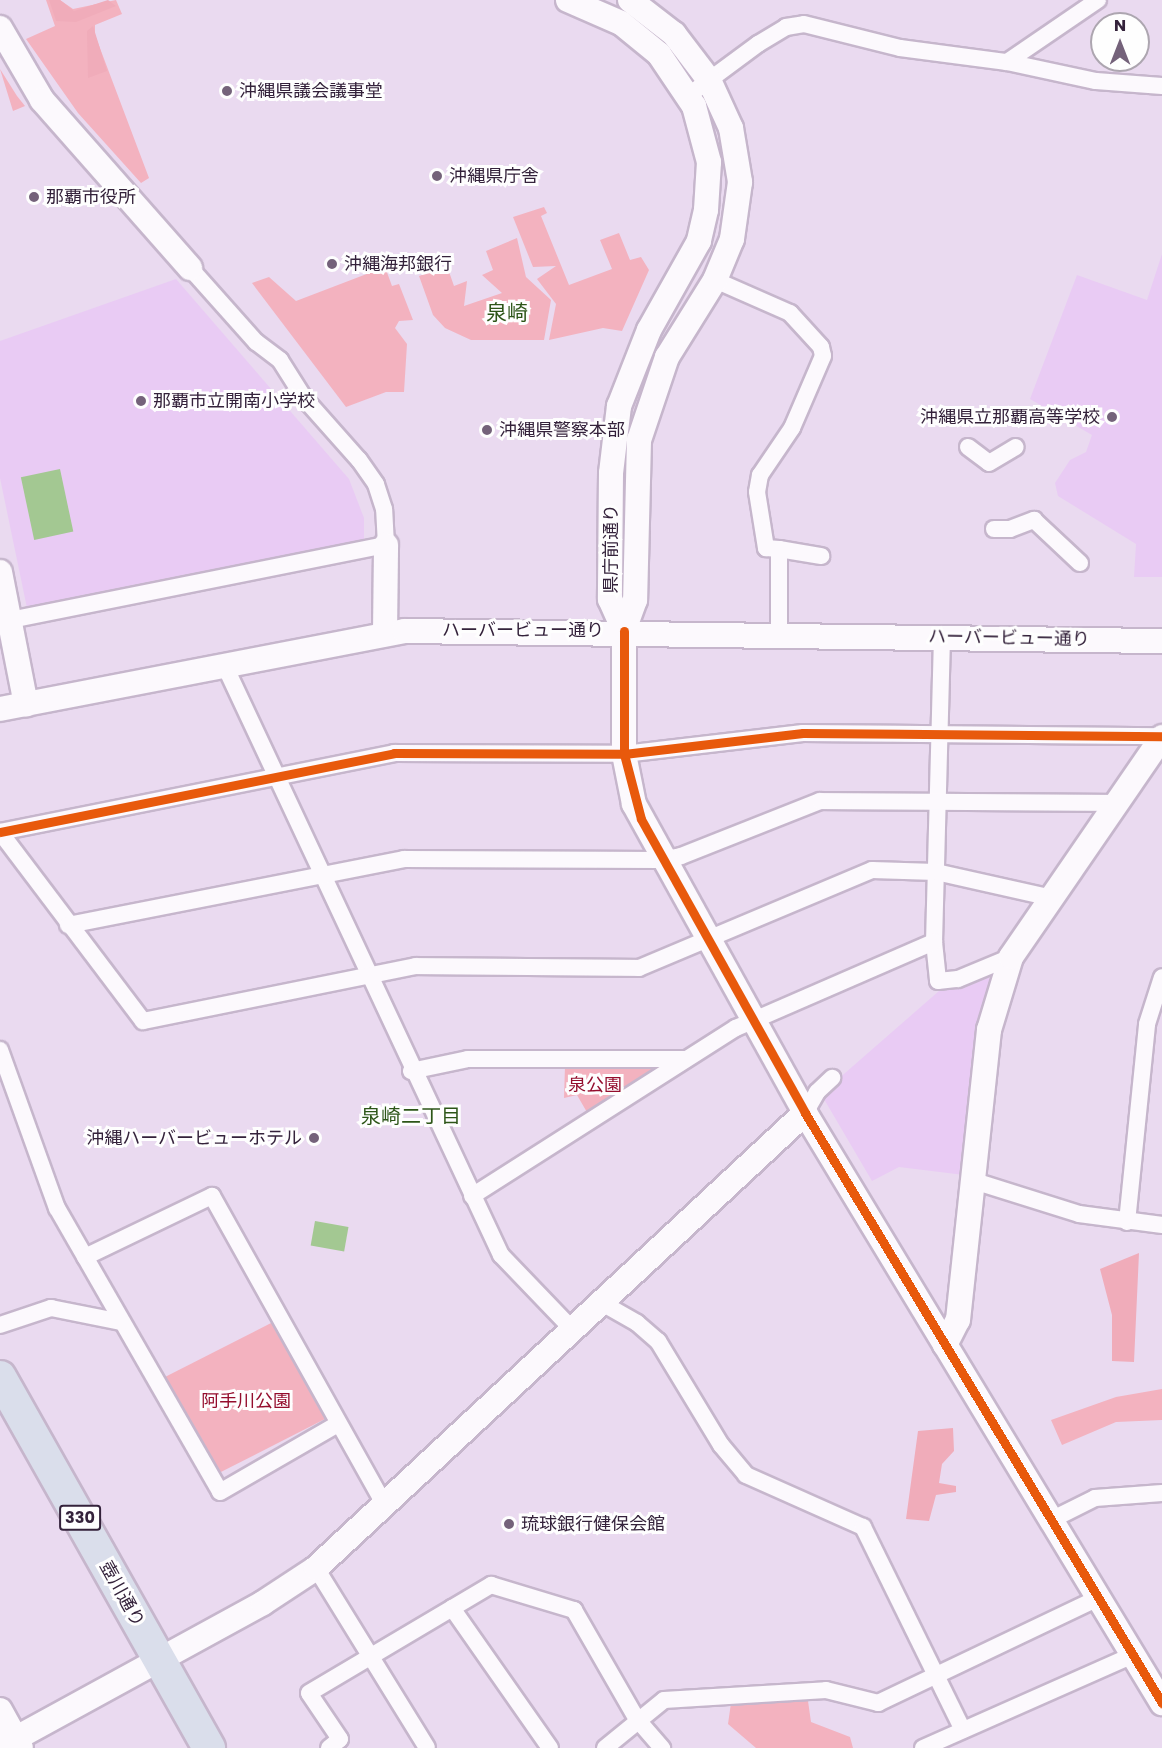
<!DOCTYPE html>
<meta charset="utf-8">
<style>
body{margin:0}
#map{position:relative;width:1162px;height:1748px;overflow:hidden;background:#eadaf0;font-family:Poppins,"Noto Sans JP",sans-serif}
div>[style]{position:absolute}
.built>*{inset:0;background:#e9cbf4}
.green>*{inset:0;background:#f3b2bf;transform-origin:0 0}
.forest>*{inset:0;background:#f0acba}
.water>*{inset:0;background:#a3c892;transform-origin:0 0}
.roads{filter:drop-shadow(2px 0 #c6b6cc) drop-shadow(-2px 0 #c6b6cc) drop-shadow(0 2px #c6b6cc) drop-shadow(0 -2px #c6b6cc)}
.street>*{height:16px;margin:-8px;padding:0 8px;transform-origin:8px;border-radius:8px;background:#fcf9fd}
.secondary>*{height:24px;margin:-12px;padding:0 12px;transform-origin:12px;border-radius:12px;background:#fcf9fd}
.highway>*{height:32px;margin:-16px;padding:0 16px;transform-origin:16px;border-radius:16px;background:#dadeeb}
.cycleway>*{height:9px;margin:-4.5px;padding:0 4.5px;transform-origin:4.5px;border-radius:4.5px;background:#e8590c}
.dots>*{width:16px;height:16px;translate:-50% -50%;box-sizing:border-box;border:3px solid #fefefe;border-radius:50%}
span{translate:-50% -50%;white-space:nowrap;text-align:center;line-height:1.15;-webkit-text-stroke:6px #fefefe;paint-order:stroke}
.shield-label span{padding:2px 4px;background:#fefefe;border:2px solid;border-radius:4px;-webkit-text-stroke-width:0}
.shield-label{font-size:16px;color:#34223b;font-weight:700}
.poi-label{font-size:18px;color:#34223b}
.left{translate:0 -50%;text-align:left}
.right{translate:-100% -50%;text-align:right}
.street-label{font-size:18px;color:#34223b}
.park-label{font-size:18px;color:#940d2d}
.neighbourhood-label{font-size:20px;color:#2d5518}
.quarter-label{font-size:21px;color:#2d5518}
.north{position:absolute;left:1090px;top:12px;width:60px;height:60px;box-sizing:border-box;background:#fefefe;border:2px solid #ada6b0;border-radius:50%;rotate:0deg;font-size:16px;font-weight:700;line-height:24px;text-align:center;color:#34223b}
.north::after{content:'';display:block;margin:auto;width:21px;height:27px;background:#74627a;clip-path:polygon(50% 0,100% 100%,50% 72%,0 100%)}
</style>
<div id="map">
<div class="built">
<i style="clip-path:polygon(1162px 254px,1162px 577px,1134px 577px,1136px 544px,1058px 496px,1055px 483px,1070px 460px,1086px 452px,1092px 435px,1030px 399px,1077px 275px,1147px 300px)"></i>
<i style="clip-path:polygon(176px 279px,349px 479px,364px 518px,364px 543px,27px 608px,0 478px,0 341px)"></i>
<i style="clip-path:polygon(990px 976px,964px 1175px,899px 1167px,872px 1181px,821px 1094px,939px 991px)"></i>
</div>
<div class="green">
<i style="clip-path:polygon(46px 0,60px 0,73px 9px,116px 0,122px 14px,95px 25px,95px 35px,149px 178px,141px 183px,78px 113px,26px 39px,55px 26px)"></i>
<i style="clip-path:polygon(0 69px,17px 96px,25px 106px,13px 111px)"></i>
<i style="clip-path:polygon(544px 207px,547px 213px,541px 216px,569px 285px,612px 269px,600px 240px,619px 233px,630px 260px,641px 257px,649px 270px,622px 331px,603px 328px,549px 340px,556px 304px,537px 279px,556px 266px,533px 267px,513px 217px)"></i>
<i style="clip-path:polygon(517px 238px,526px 277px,551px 300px,544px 340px,471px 340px,445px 328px,433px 315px,419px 276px,447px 266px,454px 286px,467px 281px,464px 306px,502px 293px,482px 275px,493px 270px,486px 251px)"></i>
<i style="clip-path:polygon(385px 267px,392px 286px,399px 284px,413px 320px,399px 321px,395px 328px,407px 344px,404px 392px,386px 392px,346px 407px,252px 283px,269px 277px,296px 301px)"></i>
<i style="clip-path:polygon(658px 1065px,588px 1114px,577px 1095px,564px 1098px,565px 1066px)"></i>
<i style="left:275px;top:1321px;width:110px;height:124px;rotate:63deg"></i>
<i style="clip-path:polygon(1162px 1389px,1162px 1420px,1116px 1422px,1062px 1445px,1051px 1420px,1116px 1397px)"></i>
<i style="clip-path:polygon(808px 1701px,811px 1722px,850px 1737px,853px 1748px,756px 1748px,728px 1724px,731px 1703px)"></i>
</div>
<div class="forest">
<i style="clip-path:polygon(49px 0,60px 0,74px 11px,108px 0,116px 6px,76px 22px,56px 21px)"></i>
<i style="clip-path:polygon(93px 26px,107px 71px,88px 78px,87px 31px)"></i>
<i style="clip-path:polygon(1139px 1253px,1134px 1362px,1112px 1361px,1112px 1315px,1100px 1269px)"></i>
<i style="clip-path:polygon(953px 1428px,954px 1451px,942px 1464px,939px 1483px,956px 1486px,956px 1492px,936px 1495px,929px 1521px,906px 1519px,918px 1431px)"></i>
</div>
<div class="water">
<i style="left:60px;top:469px;width:64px;height:40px;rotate:78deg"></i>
<i style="left:315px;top:1221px;width:34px;height:25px;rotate:10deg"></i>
</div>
<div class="roads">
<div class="street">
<i style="left:1007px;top:62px;width:110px;rotate:-34.3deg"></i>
<i style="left:689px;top:95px;width:86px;rotate:-36.5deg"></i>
<i style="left:758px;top:44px;width:33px;rotate:-31deg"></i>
<i style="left:786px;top:27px;width:18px;rotate:-9deg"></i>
<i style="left:804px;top:24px;width:99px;rotate:14deg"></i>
<i style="left:900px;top:48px;width:108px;rotate:7.5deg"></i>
<i style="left:1007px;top:62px;width:91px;rotate:12.1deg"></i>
<i style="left:1096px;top:81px;width:66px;rotate:4.3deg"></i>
<i style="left:715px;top:280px;width:82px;rotate:23.7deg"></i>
<i style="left:790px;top:313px;width:46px;rotate:47.6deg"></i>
<i style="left:821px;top:347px;width:9px;rotate:77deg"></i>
<i style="left:823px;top:356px;width:78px;rotate:113.3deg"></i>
<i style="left:792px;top:428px;width:57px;rotate:124.2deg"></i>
<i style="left:760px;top:475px;width:17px;rotate:100deg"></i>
<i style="left:757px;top:492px;width:57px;rotate:80.9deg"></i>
<i style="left:766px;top:548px;width:13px;rotate:4deg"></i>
<i style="left:779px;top:549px;width:85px;rotate:90deg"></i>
<i style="left:968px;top:447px;width:26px;rotate:37deg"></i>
<i style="left:989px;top:463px;width:31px;rotate:-31deg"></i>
<i style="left:994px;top:529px;width:16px"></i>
<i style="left:1010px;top:529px;width:26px;rotate:-21deg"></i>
<i style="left:1034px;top:520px;width:63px;rotate:43.1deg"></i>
<i style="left:779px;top:549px;width:43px;rotate:9.5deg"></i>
<i style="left:10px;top:620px;width:383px;rotate:-11.3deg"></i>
<i style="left:386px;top:545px;width:36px;rotate:-93deg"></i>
<i style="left:384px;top:509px;width:26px;rotate:-108deg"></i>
<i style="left:376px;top:484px;width:29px;rotate:-125deg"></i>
<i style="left:359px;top:460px;width:83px;rotate:-131.6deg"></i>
<i style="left:304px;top:398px;width:45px;rotate:-122.3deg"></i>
<i style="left:280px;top:360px;width:30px;rotate:-143deg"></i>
<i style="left:256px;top:342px;width:99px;rotate:-131.7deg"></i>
<i style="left:942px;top:637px;width:305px;rotate:91.5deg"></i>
<i style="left:934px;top:942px;width:39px;rotate:84deg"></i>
<i style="left:938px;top:981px;width:20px;rotate:-6deg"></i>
<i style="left:958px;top:979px;width:57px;rotate:-22.5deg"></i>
<i style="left:224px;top:664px;width:653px;rotate:64.89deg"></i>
<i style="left:501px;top:1255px;width:104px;rotate:46.2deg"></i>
<i style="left:0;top:832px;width:402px;rotate:-11.3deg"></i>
<i style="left:394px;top:753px;width:230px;rotate:0.2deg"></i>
<i style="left:624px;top:754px;width:180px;rotate:-6.7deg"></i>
<i style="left:803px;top:733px;width:359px;rotate:0.5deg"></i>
<i style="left:0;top:832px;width:237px;rotate:52.9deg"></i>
<i style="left:143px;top:1021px;width:278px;rotate:-11.4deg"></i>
<i style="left:416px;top:966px;width:223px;rotate:0.5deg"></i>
<i style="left:639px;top:968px;width:253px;rotate:-22.8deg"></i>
<i style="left:872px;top:870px;width:64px;rotate:1.8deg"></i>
<i style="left:936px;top:872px;width:115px;rotate:12.6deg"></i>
<i style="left:68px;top:925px;width:342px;rotate:-11.1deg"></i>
<i style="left:404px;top:859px;width:257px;rotate:0.2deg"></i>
<i style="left:661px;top:860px;width:20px;rotate:-11deg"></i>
<i style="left:681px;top:856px;width:149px;rotate:-21.6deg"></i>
<i style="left:820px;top:801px;width:295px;rotate:0.4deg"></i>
<i style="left:0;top:1050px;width:168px;rotate:70.2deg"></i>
<i style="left:57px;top:1208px;width:327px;rotate:60.1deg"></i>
<i style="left:220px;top:1492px;width:136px;rotate:-30deg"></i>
<i style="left:411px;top:1071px;width:58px;rotate:-11.9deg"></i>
<i style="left:468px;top:1059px;width:216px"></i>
<i style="left:805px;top:1113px;width:24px;rotate:-60deg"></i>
<i style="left:817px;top:1092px;width:21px;rotate:-43deg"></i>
<i style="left:971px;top:1180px;width:113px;rotate:17.5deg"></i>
<i style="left:1079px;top:1214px;width:84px;rotate:7.5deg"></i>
<i style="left:472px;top:1196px;width:313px;rotate:-32.5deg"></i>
<i style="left:736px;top:1028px;width:216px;rotate:-23.5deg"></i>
<i style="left:1127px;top:1222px;width:199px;rotate:-84.2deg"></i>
<i style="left:1147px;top:1024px;width:49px;rotate:-72.3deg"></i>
<i style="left:85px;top:1257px;width:141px;rotate:-25.7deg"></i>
<i style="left:212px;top:1196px;width:353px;rotate:60.8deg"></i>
<i style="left:602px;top:1303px;width:40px;rotate:29.7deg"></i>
<i style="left:637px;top:1323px;width:28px;rotate:41deg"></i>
<i style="left:658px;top:1341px;width:122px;rotate:58.8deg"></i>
<i style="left:721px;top:1445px;width:39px;rotate:50deg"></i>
<i style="left:746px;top:1475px;width:128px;rotate:24deg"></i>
<i style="left:863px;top:1527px;width:226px;rotate:63.8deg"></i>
<i style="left:0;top:1325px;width:54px;rotate:-18.4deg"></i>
<i style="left:51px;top:1308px;width:71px;rotate:11.3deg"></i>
<i style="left:1051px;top:1520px;width:49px;rotate:-26.6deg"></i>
<i style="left:1095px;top:1498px;width:67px;rotate:-4.3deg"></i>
<i style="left:316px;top:1568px;width:211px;rotate:58.3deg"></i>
<i style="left:452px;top:1608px;width:171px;rotate:55deg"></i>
<i style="left:329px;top:1748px;width:14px;rotate:-39deg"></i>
<i style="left:340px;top:1739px;width:55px;rotate:-124deg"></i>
<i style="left:309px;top:1693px;width:212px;rotate:-30.7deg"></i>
<i style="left:491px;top:1585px;width:87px;rotate:16.8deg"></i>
<i style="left:574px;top:1610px;width:125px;rotate:60.1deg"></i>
<i style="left:636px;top:1718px;width:40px;rotate:49deg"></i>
<i style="left:605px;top:1748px;width:76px;rotate:-39.1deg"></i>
<i style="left:664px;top:1700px;width:162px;rotate:-3.5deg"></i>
<i style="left:826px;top:1690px;width:54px;rotate:14deg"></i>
<i style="left:878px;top:1703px;width:244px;rotate:-25.5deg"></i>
<i style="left:923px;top:1748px;width:230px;rotate:-23.9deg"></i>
</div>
<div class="secondary">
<i style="left:568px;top:0;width:58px;rotate:23.5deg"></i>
<i style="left:621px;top:23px;width:49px;rotate:39.2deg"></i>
<i style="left:659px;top:54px;width:63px;rotate:56.1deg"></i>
<i style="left:694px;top:106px;width:58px;rotate:75deg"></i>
<i style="left:709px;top:162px;width:48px;rotate:93.6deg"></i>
<i style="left:706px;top:210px;width:32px;rotate:103deg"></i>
<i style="left:699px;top:241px;width:102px;rotate:119.3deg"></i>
<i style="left:649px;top:330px;width:82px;rotate:111.5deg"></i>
<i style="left:619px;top:406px;width:67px;rotate:96.8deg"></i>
<i style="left:611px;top:473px;width:126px;rotate:90.5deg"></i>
<i style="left:610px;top:599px;width:35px;rotate:66deg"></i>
<i style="left:630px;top:0;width:56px;rotate:37.7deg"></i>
<i style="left:674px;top:34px;width:58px;rotate:52.7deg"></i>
<i style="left:709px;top:80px;width:53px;rotate:65.4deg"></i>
<i style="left:731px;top:128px;width:55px;rotate:80.5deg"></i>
<i style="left:740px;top:182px;width:58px;rotate:98deg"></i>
<i style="left:732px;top:239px;width:44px;rotate:112.5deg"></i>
<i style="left:715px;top:280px;width:91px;rotate:121.9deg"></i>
<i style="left:667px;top:357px;width:88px;rotate:108.6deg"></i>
<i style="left:639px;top:440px;width:160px;rotate:91.4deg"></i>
<i style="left:635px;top:600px;width:33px;rotate:110deg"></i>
<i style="left:624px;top:631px;width:123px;rotate:90deg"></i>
<i style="left:624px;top:754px;width:51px;rotate:78.7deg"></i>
<i style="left:634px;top:804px;width:353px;rotate:61deg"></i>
<i style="left:805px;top:1113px;width:690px;rotate:58.82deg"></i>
<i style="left:0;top:28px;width:83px;rotate:59.7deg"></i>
<i style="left:42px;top:100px;width:224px;rotate:48.6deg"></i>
<i style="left:0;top:572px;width:135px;rotate:78.9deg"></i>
<i style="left:385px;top:632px;width:87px;rotate:-89.3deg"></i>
<i style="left:0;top:709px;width:411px;rotate:-10.9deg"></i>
<i style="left:404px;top:631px;width:758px;rotate:0.76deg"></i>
<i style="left:945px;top:1345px;width:28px;rotate:-63deg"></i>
<i style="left:958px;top:1320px;width:292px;rotate:-83.9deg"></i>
<i style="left:989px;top:1030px;width:76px;rotate:-73.2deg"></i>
<i style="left:1011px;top:957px;width:267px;rotate:-55.5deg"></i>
<i style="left:0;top:1710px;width:43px;rotate:61.1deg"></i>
<i style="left:0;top:1747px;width:300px;rotate:-28.7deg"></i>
<i style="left:263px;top:1603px;width:64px;rotate:-33.4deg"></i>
<i style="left:316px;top:1568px;width:668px;rotate:-42.94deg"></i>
</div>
<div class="highway">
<i style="left:0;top:1377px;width:426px;rotate:60.6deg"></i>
</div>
</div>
<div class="cycleway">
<i style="left:624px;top:631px;width:123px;rotate:90deg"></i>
<i style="left:624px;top:754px;width:67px;rotate:75.3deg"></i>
<i style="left:641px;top:819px;width:337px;rotate:60.8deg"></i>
<i style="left:805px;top:1113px;width:690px;rotate:58.82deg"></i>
<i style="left:0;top:832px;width:402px;rotate:-11.3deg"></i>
<i style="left:394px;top:753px;width:230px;rotate:0.2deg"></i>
<i style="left:624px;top:754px;width:180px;rotate:-6.7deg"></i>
<i style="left:803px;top:733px;width:359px;rotate:0.5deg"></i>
</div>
<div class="dots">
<i style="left:227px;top:91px;background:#74627a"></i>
<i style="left:437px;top:176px;background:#74627a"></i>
<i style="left:34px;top:197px;background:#74627a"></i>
<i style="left:332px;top:264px;background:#74627a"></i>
<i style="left:141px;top:401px;background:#74627a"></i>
<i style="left:1112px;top:417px;background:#74627a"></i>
<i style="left:487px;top:430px;background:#74627a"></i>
<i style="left:314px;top:1138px;background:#74627a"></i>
<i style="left:509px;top:1524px;background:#74627a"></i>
</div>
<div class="shield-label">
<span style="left:80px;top:1518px">330</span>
</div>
<div class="poi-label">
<span class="left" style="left:239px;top:91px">沖縄県議会議事堂</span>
<span class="left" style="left:449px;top:176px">沖縄県庁舎</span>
<span class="left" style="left:46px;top:197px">那覇市役所</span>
<span class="left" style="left:344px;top:264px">沖縄海邦銀行</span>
<span class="left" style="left:153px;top:401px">那覇市立開南小学校</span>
<span class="right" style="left:1100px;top:417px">沖縄県立那覇高等学校</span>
<span class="left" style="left:499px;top:430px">沖縄県警察本部</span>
<span class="right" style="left:302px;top:1138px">沖縄ハーバービューホテル</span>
<span class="left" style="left:521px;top:1524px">琉球銀行健保会館</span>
</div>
<div class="street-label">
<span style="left:611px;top:549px;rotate:-90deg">県庁前通り</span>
<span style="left:523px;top:630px">ハーバービュー通り</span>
<span style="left:1009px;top:638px;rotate:1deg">ハーバービュー通り</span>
<span style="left:122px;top:1594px;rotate:61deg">壺川通り</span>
</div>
<div class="park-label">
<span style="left:595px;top:1085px">泉公園</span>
<span style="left:246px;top:1401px">阿手川公園</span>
</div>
<div class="neighbourhood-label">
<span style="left:411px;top:1116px">泉崎二丁目</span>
</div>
<div class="quarter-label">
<span style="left:507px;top:313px">泉崎</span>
</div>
<div class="north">N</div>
</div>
